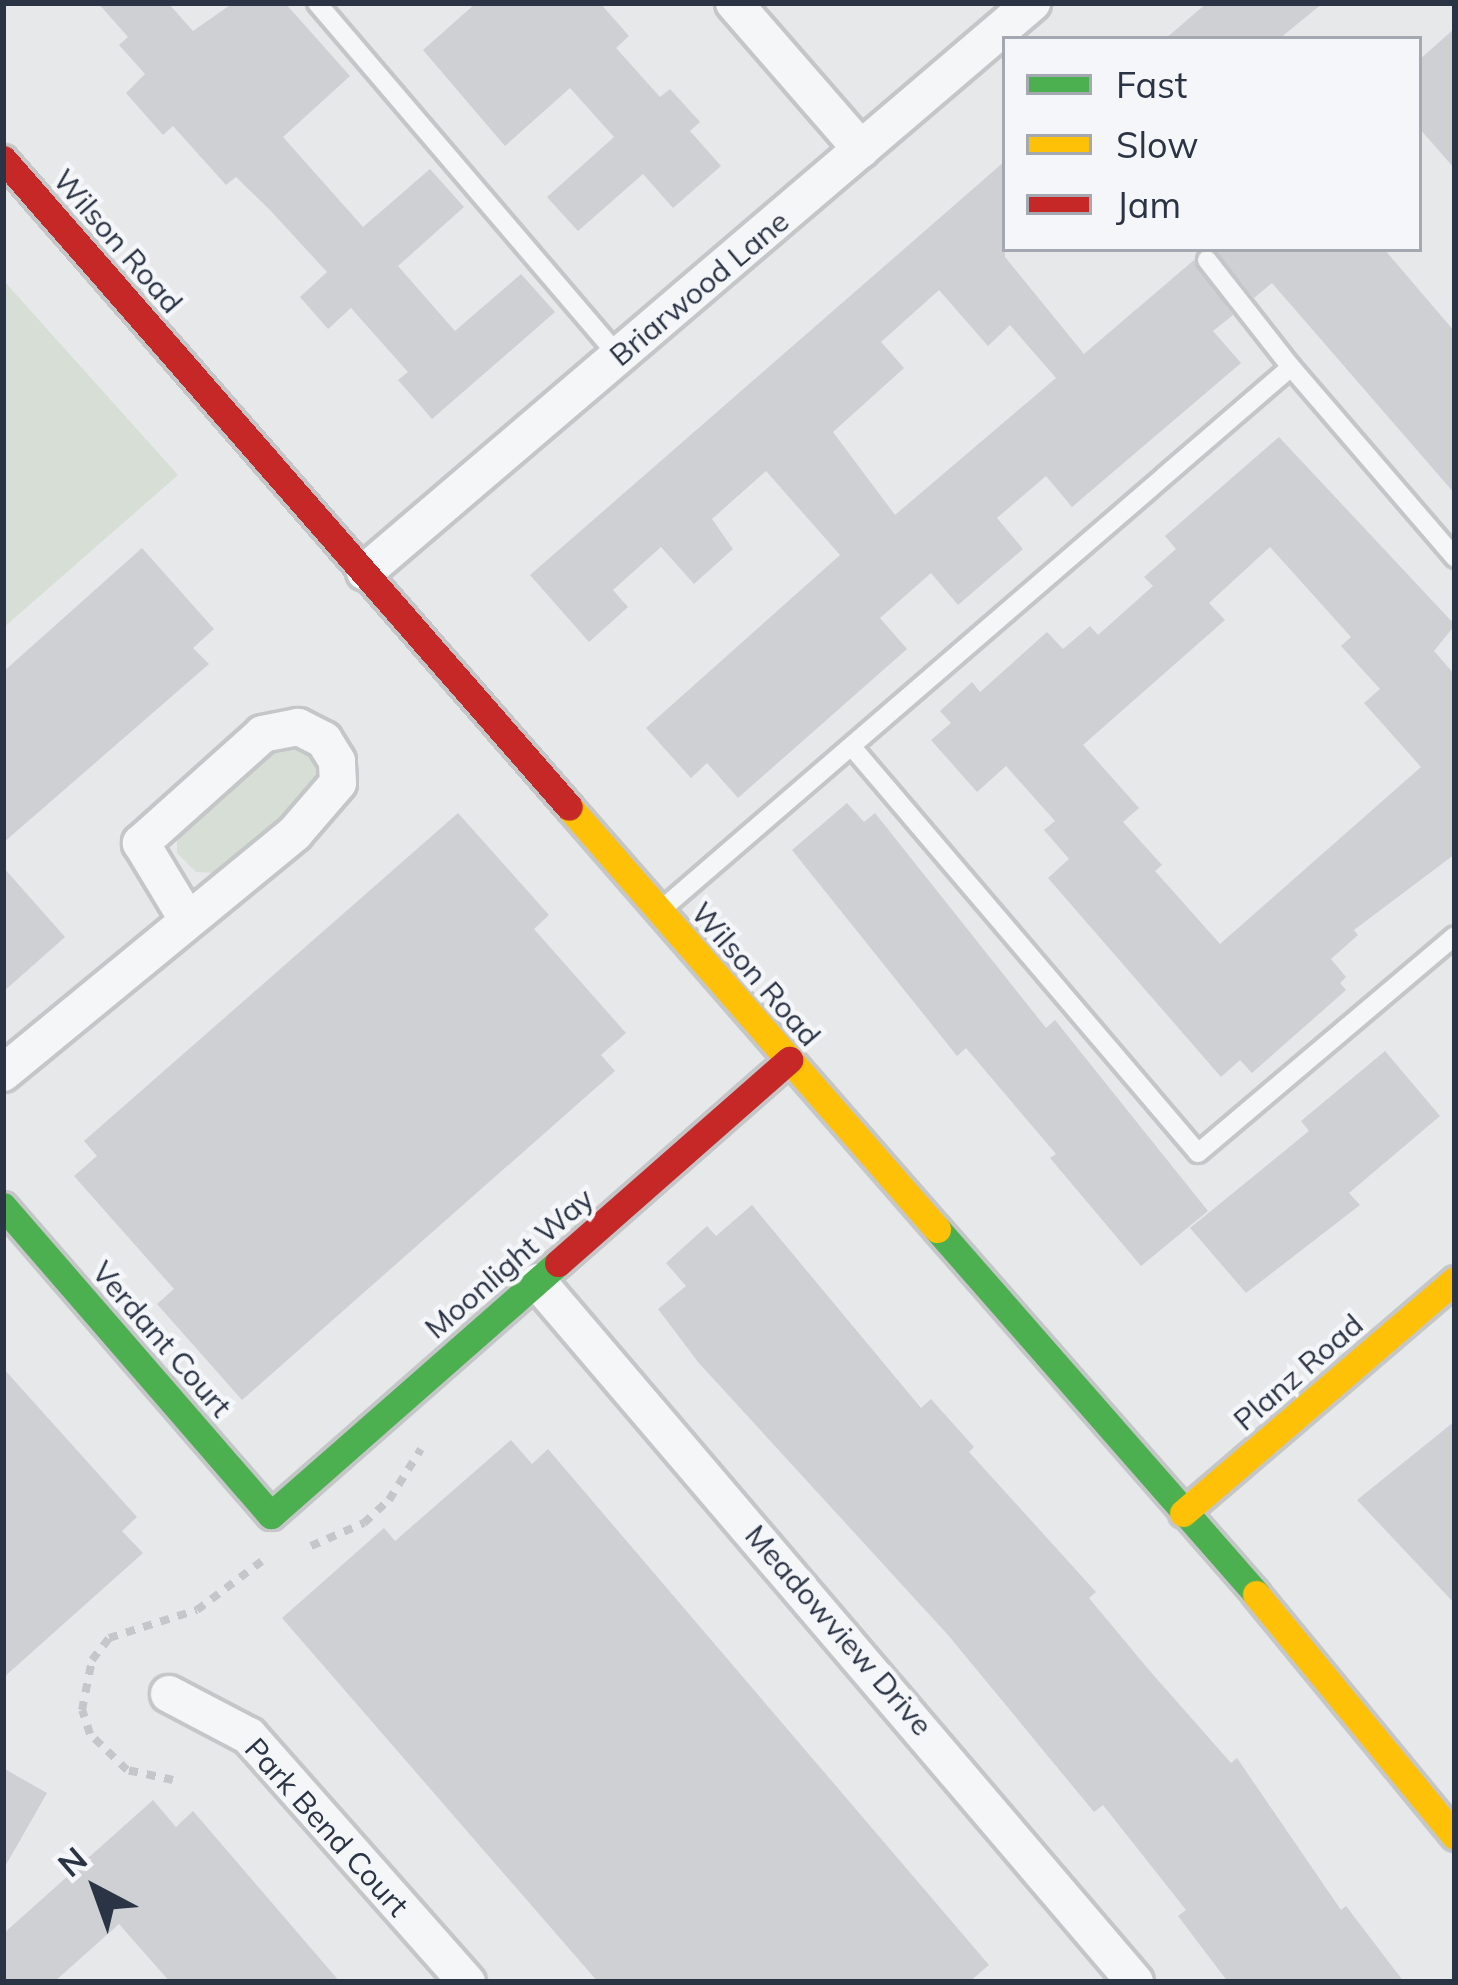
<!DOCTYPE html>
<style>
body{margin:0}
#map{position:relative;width:1458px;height:1985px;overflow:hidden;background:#e6e8ea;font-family:Mulish,sans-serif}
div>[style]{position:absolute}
.green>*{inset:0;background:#d6ded6}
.building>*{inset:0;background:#ced0d3}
.path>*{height:8px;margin-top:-4px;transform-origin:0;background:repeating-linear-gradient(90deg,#c5c6ca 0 9px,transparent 0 18px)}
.roads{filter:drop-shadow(3px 0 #c4c6c8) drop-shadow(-3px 0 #c4c6c8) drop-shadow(0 3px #c4c6c8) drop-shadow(0 -3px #c4c6c8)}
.lane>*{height:18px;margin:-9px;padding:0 9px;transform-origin:9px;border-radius:9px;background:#f5f6f7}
.street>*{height:36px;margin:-18px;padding:0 18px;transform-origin:18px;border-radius:18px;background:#f5f6f7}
.fast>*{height:27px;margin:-13.5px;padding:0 13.5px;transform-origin:13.5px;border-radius:13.5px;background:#4caf50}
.slow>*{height:27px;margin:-13.5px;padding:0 13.5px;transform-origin:13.5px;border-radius:13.5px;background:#ffc107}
.jam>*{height:27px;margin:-13.5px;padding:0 13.5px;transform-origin:13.5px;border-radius:13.5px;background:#c62828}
span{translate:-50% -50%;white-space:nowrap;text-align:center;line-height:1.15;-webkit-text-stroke:9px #f4f6f9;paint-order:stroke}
.street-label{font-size:30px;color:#2b3445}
.frame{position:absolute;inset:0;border:6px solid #2b3445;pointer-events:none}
.legend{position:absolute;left:1002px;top:36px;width:420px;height:216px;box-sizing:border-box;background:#f4f6f9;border:3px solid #a4a8b1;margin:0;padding:15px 21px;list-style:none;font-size:36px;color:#2b3445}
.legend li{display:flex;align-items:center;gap:24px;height:60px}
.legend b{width:60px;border:3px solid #a4a8b1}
.north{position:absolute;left:36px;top:1829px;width:120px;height:120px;-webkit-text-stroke:9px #f4f6f9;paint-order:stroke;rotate:319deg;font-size:33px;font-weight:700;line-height:48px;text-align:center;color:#2b3445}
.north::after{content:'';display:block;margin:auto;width:42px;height:54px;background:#2b3445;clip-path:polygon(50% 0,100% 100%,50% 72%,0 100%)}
</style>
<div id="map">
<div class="green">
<i style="clip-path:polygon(3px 280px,178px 475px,3px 628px)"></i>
<i style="clip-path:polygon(273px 738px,326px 750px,318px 791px,220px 873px,196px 872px,177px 853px,177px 827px)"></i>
</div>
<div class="building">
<i style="clip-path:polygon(98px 3px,168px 3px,193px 31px,233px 3px,285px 3px,350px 76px,283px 137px,363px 227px,430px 169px,464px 207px,398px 266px,455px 331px,521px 274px,555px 312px,432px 419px,398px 380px,408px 372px,351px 308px,328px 329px,300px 297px,327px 272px,269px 209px,236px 177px,226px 185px,173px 126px,163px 135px,126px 93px,145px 74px,119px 45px,128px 37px)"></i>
<i style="clip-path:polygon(476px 3px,600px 3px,629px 36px,616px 48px,660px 97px,670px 89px,700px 122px,690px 131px,721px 166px,673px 208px,643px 174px,578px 231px,547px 197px,614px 137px,570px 88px,505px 146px,423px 50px)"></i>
<i style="clip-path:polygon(1207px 3px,1323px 3px,1279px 39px,1165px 39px)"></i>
<i style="clip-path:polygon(1455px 28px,1455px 169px,1419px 128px,1419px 60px)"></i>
<i style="clip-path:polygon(evenodd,1005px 161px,1005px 257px,1084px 354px,1194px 260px,1233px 315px,1213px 331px,1241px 363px,1072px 507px,1046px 476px,997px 518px,1023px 549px,958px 605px,931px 573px,880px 618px,907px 649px,738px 798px,707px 763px,691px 778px,646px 728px,840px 555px,766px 471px,712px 519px,733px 549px,694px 584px,661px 547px,613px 590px,628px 607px,589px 642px,530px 575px,1005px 161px,939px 290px,988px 346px,1010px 325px,1056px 378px,895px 515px,833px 432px,904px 368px,881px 342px,939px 290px)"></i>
<i style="clip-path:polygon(1214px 249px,1384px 249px,1455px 332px,1455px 494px,1272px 283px,1254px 298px)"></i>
<i style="clip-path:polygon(evenodd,1279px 437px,1455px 625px,1434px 651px,1455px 675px,1455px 854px,1354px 930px,1358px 935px,1331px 959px,1346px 977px,1340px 983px,1346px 990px,1252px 1073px,1240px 1060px,1221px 1077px,1048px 878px,1069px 859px,1044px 830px,1055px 821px,1006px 766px,977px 792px,931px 740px,951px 723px,940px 711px,972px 682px,980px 692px,1047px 632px,1063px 649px,1090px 626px,1098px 635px,1153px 586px,1144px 577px,1176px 549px,1165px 536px,1279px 437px,1270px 547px,1351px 637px,1341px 646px,1380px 689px,1364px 703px,1421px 767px,1220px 944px,1155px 871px,1162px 865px,1123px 822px,1139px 808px,1083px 745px,1225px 620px,1209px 603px,1270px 547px)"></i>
<i style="clip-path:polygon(142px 548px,214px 629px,193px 648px,209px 664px,3px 843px,3px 672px)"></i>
<i style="clip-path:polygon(847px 803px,864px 822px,875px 813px,1046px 1028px,1055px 1020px,1208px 1211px,1141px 1266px,1050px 1158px,1056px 1154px,966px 1048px,957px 1056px,792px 850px)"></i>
<i style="clip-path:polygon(458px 813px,549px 915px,534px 929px,626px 1033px,601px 1055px,615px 1071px,242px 1400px,157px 1304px,174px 1289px,74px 1176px,97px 1156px,84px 1141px)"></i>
<i style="clip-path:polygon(3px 867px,65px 937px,3px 992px)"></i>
<i style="clip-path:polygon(1385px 1051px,1440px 1116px,1349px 1193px,1360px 1205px,1246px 1293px,1190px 1228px,1309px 1131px,1301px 1121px)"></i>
<i style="clip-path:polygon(752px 1205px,921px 1408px,931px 1399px,974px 1447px,969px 1452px,1096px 1592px,1089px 1598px,1149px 1670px,1231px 1763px,1237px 1758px,1341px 1910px,1346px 1906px,1404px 1982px,1228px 1982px,1178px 1916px,1186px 1910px,1103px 1805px,1094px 1812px,948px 1635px,698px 1362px,658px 1309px,686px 1286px,666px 1263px,707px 1226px,716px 1236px)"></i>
<i style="clip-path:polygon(3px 1368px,137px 1517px,122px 1531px,143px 1553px,3px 1678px)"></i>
<i style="clip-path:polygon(1455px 1421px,1455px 1604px,1357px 1500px)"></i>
<i style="clip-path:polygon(511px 1440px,532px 1464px,548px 1449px,989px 1965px,969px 1982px,598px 1982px,282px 1618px,384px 1528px,395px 1541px)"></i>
<i style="clip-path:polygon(3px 1768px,47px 1793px,3px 1870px)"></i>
<i style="clip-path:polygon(153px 1800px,176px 1827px,193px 1811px,340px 1982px,170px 1982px,119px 1924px,54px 1982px,3px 1982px,3px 1934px)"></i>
</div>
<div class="path">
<i style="left:311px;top:1546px;width:58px;rotate:-23.5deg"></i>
<i style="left:364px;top:1523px;width:34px;rotate:-43deg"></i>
<i style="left:389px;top:1500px;width:60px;rotate:-57.9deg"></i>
<i style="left:173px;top:1780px;width:47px;rotate:-167.7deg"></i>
<i style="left:127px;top:1770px;width:52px;rotate:-135.8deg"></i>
<i style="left:90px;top:1734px;width:25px;rotate:-108deg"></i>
<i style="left:82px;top:1710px;width:51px;rotate:-78.7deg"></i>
<i style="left:92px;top:1660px;width:28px;rotate:-52deg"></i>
<i style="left:109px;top:1638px;width:92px;rotate:-17.7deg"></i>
<i style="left:197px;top:1610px;width:81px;rotate:-37deg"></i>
</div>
<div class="roads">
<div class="lane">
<i style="left:317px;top:3px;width:465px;rotate:49.5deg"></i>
<i style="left:1207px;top:260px;width:136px;rotate:51.9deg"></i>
<i style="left:852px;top:747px;width:533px;rotate:49.56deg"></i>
<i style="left:1198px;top:1153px;width:336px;rotate:-40.2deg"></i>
<i style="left:662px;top:909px;width:830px;rotate:-40.75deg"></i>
<i style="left:1291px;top:367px;width:252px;rotate:49.3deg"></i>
</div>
<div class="street">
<i style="left:734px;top:3px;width:194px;rotate:49deg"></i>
<i style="left:365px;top:572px;width:877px;rotate:-40.47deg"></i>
<i style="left:3px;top:1073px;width:377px;rotate:-39.4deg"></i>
<i style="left:294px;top:834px;width:67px;rotate:-49.2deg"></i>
<i style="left:338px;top:783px;width:22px;rotate:-93deg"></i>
<i style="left:337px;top:761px;width:25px;rotate:-122deg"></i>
<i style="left:324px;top:740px;width:29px;rotate:-153deg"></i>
<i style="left:298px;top:727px;width:36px;rotate:169deg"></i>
<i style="left:263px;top:734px;width:164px;rotate:138.2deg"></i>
<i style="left:141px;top:843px;width:89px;rotate:58.8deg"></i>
<i style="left:538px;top:1282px;width:920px;rotate:49.54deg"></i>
<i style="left:169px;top:1694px;width:90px;rotate:27.7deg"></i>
<i style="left:249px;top:1736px;width:329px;rotate:48.5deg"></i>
</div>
<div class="fast">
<i style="left:3px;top:1206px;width:409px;rotate:49.1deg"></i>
<i style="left:271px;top:1515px;width:382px;rotate:-41.3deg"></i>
<i style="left:937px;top:1229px;width:485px;rotate:48.8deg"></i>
</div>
<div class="slow">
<i style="left:569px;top:807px;width:560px;rotate:48.91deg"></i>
<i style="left:1183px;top:1513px;width:358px;rotate:-40.6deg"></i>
<i style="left:1256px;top:1594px;width:313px;rotate:50.6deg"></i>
</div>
<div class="jam">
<i style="left:3px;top:159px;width:860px;rotate:48.86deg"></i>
<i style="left:558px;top:1263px;width:308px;rotate:-41.3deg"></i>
</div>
</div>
<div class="street-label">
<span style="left:118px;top:241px;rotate:49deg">Wilson Road</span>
<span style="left:699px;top:288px;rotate:-40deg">Briarwood Lane</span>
<span style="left:756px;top:974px;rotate:49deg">Wilson Road</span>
<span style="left:509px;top:1263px;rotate:-41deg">Moonlight Way</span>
<span style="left:162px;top:1339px;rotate:49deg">Verdant Court</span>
<span style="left:1298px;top:1372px;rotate:-41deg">Planz Road</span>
<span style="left:839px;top:1630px;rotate:49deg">Meadowview Drive</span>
<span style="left:327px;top:1827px;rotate:48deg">Park Bend Court</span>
</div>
<div class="frame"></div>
<ul class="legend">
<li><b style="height:15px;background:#4caf50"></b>Fast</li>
<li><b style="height:15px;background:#ffc107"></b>Slow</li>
<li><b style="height:15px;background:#c62828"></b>Jam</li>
</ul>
<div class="north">N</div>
</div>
